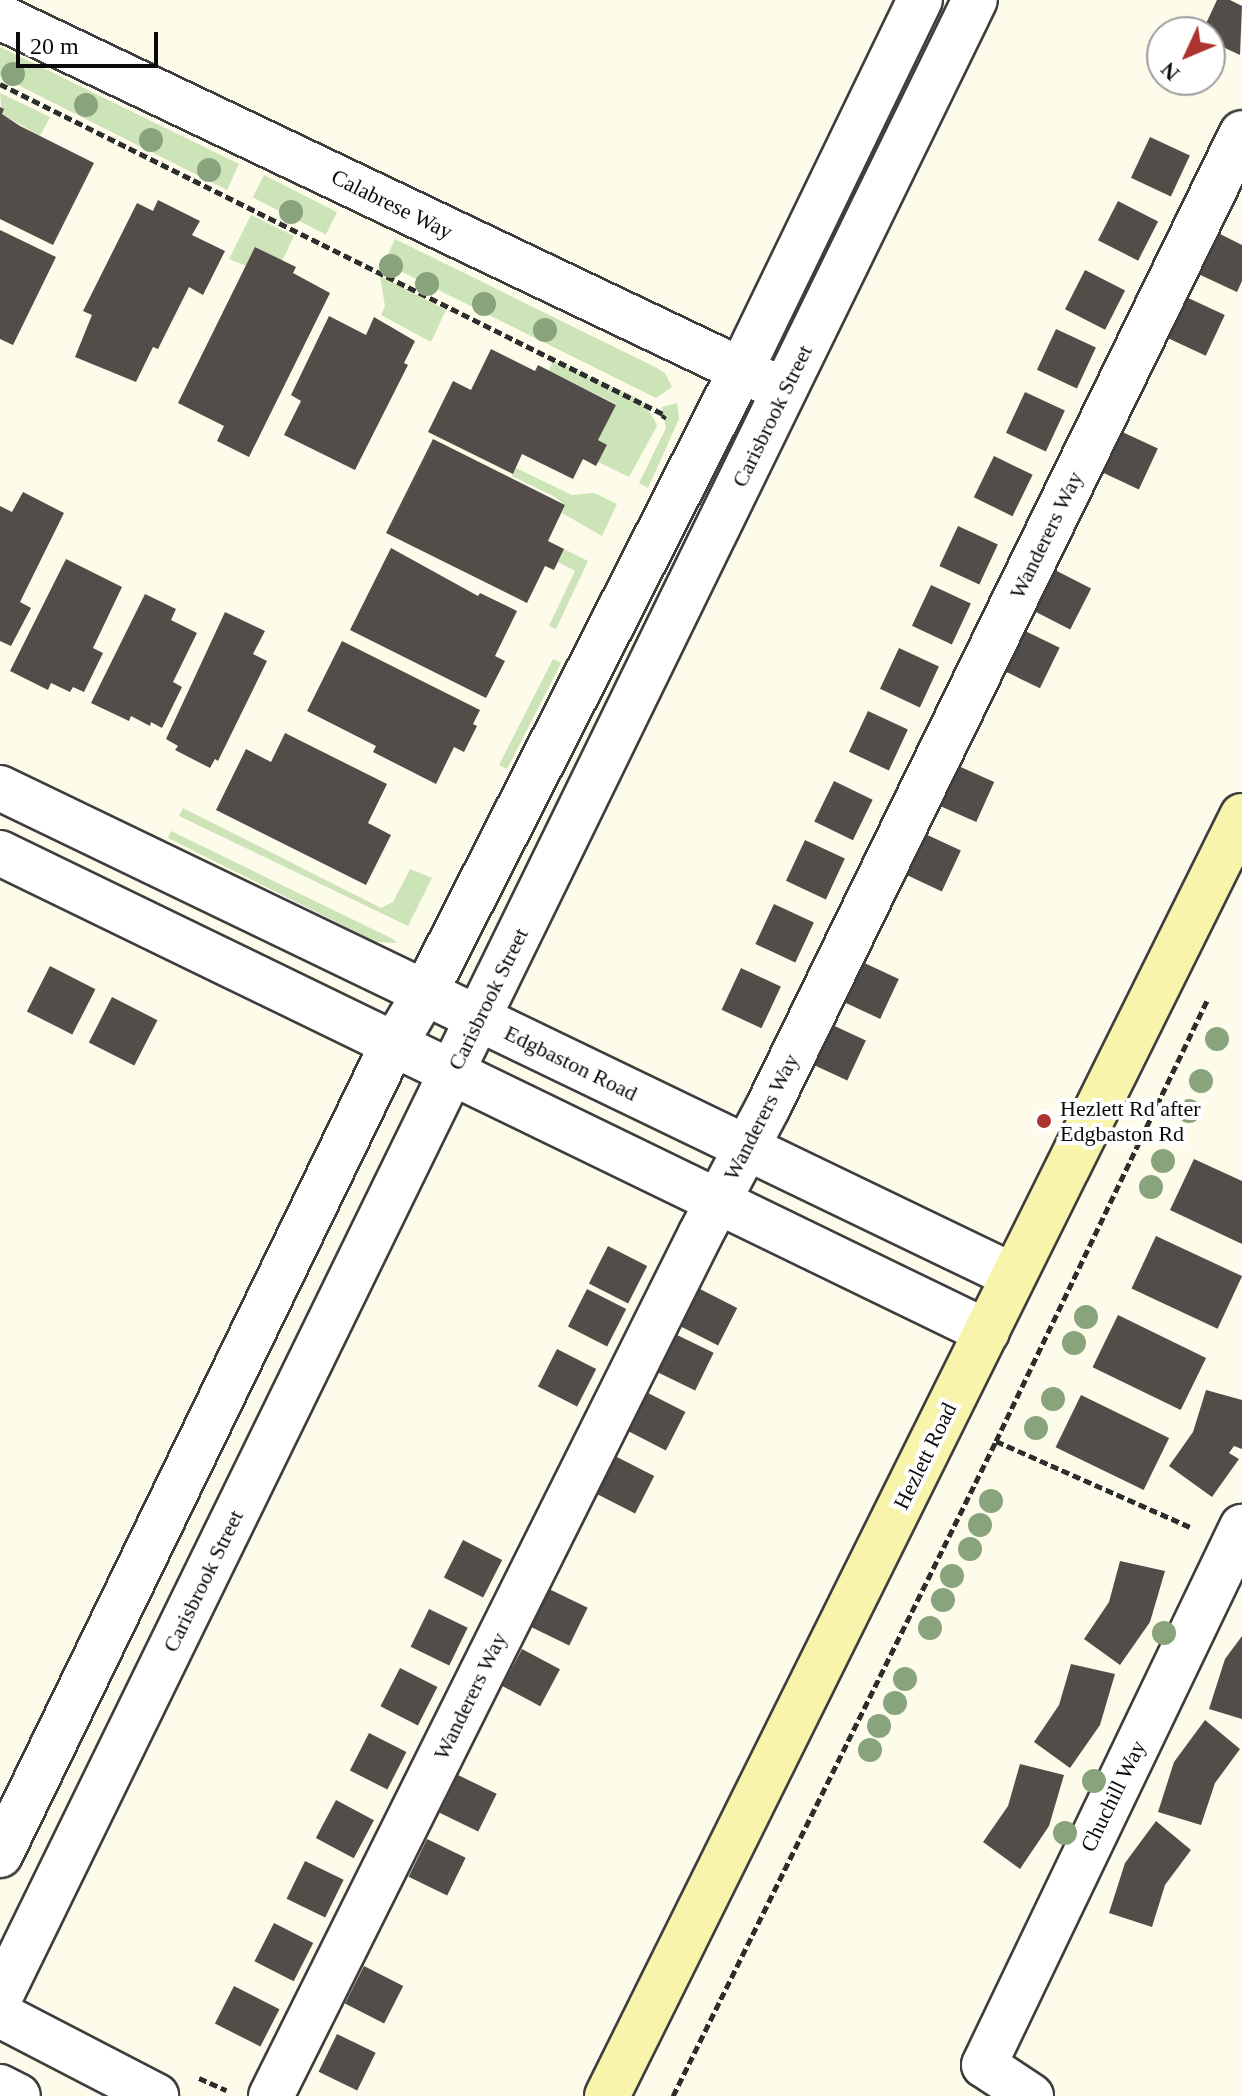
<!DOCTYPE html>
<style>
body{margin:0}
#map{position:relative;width:1242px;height:2096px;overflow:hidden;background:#fdfbea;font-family:"Times New Roman",serif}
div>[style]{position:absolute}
.green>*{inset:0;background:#cce4b7;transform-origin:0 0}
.building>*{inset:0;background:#524d48;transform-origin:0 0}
.path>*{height:5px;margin-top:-2.5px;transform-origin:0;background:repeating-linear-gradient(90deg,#2d2d2d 0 8px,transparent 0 12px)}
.roads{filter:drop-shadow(2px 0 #3e3e3e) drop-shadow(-2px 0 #3e3e3e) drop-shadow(0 2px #3e3e3e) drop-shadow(0 -2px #3e3e3e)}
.street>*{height:44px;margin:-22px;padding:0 22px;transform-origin:22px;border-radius:22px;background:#fff}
.secondary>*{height:44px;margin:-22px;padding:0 22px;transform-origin:22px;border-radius:22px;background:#f8f4ab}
.trees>*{width:24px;height:24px;margin:-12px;border-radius:50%;background:#89a47c}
.dots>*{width:22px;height:22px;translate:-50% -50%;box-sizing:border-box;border:4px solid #fff;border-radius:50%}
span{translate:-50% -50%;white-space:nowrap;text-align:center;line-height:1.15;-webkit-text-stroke:8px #fff;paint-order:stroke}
.street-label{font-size:22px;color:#0b0b0b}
.poi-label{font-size:22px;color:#0b0b0b}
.left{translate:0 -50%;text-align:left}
.north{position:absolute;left:1146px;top:16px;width:80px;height:80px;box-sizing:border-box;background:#fff;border:2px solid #9d9d9d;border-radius:50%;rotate:226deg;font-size:22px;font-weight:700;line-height:32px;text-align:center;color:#0b0b0b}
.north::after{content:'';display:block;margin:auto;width:28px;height:36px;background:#ad3230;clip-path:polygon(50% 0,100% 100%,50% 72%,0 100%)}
.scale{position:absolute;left:16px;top:32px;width:142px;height:36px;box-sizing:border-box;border:4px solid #0b0b0b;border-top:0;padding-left:10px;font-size:24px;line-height:28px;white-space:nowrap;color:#0b0b0b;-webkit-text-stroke:6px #fff;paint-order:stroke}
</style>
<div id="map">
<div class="green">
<i style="clip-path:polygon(0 47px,239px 164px,227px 190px,0 76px)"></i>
<i style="clip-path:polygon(0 93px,50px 117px,40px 136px,2px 114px)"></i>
<i style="left:264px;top:175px;width:82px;height:25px;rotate:27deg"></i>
<i style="clip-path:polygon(251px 215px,294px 236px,282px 261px,256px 247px,246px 266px,229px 259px)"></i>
<i style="clip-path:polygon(395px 239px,655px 367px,665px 373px,672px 387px,656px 398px,384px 263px)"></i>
<i style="clip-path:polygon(380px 276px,446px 310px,431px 342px,381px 315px,385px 306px)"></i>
<i style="clip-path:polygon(553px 360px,641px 400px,654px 419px,657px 426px,629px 477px,598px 462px,607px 446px,598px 440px,616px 404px,549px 371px)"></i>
<i style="clip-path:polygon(677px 403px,679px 419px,648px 488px,639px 483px,666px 428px,662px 407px)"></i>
<i style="clip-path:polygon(516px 468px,572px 495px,594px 493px,617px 504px,602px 536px,562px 513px,565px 505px,555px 497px,512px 476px)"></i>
<i style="clip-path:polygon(564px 549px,588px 561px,556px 629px,549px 626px,575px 571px,558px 562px)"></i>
<i style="left:553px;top:659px;width:9px;height:119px;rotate:27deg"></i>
<i style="clip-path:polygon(183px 808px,381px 908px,393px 902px,410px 869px,432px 878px,408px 926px,179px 816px)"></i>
<i style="clip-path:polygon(171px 831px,393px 939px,397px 943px,376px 942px,168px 838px)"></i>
</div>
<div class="building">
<i style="clip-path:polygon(1217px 0,1230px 0,1242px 6px,1240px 55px,1210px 41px,1210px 32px,1202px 32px)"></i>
<i style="clip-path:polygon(0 107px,4px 109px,2px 114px,20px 126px,94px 163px,53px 245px,0 219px)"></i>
<i style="left:1150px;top:137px;width:44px;height:45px;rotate:25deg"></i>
<i style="clip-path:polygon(158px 200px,200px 221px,192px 235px,225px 251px,203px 295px,189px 287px,158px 349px,153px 347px,136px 382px,75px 357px,92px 315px,83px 311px,137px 203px,153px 211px)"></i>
<i style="left:1118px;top:201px;width:45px;height:44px;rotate:27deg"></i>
<i style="clip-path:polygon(0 230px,56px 257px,13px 345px,0 339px)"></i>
<i style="clip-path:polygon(1216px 232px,1242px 245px,1242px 281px,1237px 292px,1196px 273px)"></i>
<i style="clip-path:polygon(255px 247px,296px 267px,293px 273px,330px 293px,249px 457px,217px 441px,224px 426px,178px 403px)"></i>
<i style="left:1085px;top:270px;width:45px;height:44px;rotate:27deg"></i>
<i style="left:1184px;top:296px;width:45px;height:45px;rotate:25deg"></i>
<i style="clip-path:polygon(329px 316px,366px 335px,374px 317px,415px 341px,404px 363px,408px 365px,355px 470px,284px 435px,301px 401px,291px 395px)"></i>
<i style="left:1056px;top:329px;width:44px;height:45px;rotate:25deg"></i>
<i style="clip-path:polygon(491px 349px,535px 371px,538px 365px,616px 405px,598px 440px,607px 445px,596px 466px,583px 459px,573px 479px,522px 454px,513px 474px,428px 432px,453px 381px,471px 390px)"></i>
<i style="left:1025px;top:392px;width:44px;height:45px;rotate:25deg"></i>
<i style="left:1118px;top:430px;width:44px;height:45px;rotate:25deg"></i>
<i style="clip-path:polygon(433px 439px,565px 505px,548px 541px,564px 549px,554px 570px,545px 566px,527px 603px,386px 533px)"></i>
<i style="left:994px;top:456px;width:43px;height:46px;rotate:26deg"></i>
<i style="clip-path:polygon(23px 492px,64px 513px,20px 602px,31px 608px,11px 646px,0 641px,0 506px,12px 512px)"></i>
<i style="left:958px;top:526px;width:44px;height:44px;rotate:25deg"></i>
<i style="clip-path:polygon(391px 548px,478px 596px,480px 593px,517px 611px,495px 656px,505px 661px,486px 698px,350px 630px)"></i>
<i style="clip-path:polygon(66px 559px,122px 587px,93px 648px,103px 653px,84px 692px,73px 687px,70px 692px,51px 683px,48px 690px,10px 671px)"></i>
<i style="left:1051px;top:568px;width:45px;height:46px;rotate:27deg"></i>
<i style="left:931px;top:585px;width:44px;height:45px;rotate:25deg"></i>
<i style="clip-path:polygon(145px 594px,176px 609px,171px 620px,197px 633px,173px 682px,182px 687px,162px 728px,151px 722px,150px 726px,131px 716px,129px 721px,91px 703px)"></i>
<i style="clip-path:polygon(225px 612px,265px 631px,253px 654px,267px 661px,218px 761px,215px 759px,210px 768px,175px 750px,178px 746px,166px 739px)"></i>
<i style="left:1021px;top:629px;width:43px;height:45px;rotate:26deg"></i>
<i style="clip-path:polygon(342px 641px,480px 710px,473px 724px,477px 726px,464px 752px,454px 747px,436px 784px,373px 752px,376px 746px,307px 711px)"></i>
<i style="left:899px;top:648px;width:44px;height:45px;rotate:25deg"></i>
<i style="left:868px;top:711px;width:44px;height:45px;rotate:25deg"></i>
<i style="clip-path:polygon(285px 733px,387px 784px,368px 823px,391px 835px,366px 885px,216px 810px,246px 749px,271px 762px)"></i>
<i style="left:954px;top:764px;width:44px;height:44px;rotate:24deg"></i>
<i style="left:834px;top:781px;width:43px;height:45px;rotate:26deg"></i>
<i style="left:921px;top:832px;width:44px;height:45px;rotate:25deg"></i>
<i style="left:805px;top:840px;width:44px;height:45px;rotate:25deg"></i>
<i style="left:774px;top:904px;width:44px;height:44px;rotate:25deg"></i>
<i style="left:858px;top:960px;width:45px;height:44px;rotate:25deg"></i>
<i style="left:50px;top:966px;width:51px;height:51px;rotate:27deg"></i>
<i style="left:741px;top:968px;width:44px;height:46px;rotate:25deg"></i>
<i style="left:112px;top:997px;width:51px;height:51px;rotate:27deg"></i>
<i style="left:826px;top:1022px;width:44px;height:44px;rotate:25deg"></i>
<i style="clip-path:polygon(1194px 1159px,1242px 1181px,1242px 1244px,1170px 1210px)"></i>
<i style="left:1156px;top:1236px;width:95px;height:58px;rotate:25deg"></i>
<i style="left:608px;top:1246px;width:44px;height:42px;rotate:27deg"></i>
<i style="left:698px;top:1288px;width:44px;height:42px;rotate:27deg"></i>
<i style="left:587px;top:1289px;width:44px;height:42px;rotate:27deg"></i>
<i style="left:1118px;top:1315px;width:98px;height:58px;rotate:26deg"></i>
<i style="left:675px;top:1334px;width:43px;height:42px;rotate:26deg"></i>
<i style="left:557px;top:1349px;width:44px;height:42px;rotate:27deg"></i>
<i style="clip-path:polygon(1206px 1390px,1242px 1400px,1242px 1449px,1234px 1446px,1229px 1453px,1239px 1459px,1212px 1497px,1169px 1466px,1193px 1432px)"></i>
<i style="left:648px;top:1393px;width:42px;height:43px;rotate:27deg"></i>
<i style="left:1081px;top:1395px;width:98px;height:58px;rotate:26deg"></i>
<i style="left:615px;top:1456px;width:44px;height:42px;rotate:27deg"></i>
<i style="left:463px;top:1540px;width:44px;height:42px;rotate:27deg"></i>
<i style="clip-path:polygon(1120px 1561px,1165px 1571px,1150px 1622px,1120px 1665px,1084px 1639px,1109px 1602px)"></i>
<i style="left:549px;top:1589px;width:43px;height:42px;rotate:26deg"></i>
<i style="left:429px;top:1609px;width:43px;height:42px;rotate:26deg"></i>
<i style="clip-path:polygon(1242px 1636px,1242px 1719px,1209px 1709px,1225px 1659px)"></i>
<i style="left:522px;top:1649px;width:43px;height:42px;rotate:28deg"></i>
<i style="clip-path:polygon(1071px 1664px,1115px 1674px,1100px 1725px,1070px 1768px,1034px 1742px,1059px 1705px)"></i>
<i style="left:400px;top:1668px;width:42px;height:43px;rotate:27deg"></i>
<i style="clip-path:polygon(1205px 1720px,1240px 1749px,1215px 1783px,1201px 1825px,1158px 1812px,1174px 1762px)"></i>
<i style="left:369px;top:1733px;width:42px;height:42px;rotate:27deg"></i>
<i style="clip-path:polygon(1020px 1764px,1064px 1775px,1049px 1826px,1020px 1869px,983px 1842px,1008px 1806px)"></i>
<i style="left:458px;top:1775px;width:43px;height:42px;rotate:26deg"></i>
<i style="left:336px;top:1800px;width:43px;height:43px;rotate:28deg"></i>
<i style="clip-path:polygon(1156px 1821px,1191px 1850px,1165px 1885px,1152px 1927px,1109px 1913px,1125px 1863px)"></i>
<i style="left:427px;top:1839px;width:43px;height:42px;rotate:26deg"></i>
<i style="left:305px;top:1861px;width:43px;height:42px;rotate:26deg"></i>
<i style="left:274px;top:1923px;width:44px;height:43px;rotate:27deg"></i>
<i style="left:364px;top:1966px;width:44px;height:42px;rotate:27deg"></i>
<i style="left:234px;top:1986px;width:51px;height:42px;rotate:27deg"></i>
<i style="left:337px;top:2034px;width:43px;height:42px;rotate:26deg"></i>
</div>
<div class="path">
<i style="left:0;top:84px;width:743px;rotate:26.46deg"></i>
<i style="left:665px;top:415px;width:4px;rotate:124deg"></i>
<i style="left:996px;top:1441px;width:212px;rotate:23.9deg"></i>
<i style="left:199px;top:2078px;width:30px;rotate:24deg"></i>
<i style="left:673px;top:2096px;width:730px;rotate:-63.75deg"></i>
<i style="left:996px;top:1441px;width:489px;rotate:-64.4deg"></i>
</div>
<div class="roads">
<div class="street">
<i style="left:0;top:17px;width:851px;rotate:25.48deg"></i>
<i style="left:0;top:788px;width:1124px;rotate:25.72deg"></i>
<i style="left:0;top:853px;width:1097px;rotate:25.89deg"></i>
<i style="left:0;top:1855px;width:883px;rotate:-64.16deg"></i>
<i style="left:385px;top:1060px;width:78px;rotate:-59.2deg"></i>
<i style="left:425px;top:993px;width:699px;rotate:-63.1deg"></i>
<i style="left:741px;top:370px;width:411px;rotate:-64.2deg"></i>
<i style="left:0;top:1997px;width:2222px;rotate:-63.98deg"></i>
<i style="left:0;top:2015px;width:176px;rotate:27.4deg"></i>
<i style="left:0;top:2087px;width:20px;rotate:27deg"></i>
<i style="left:271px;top:2096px;width:962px;rotate:-63.51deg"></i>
<i style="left:700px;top:1235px;width:145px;rotate:-62deg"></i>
<i style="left:768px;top:1107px;width:1083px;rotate:-64.05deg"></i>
<i style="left:1031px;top:2096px;width:56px;rotate:-146.6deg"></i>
<i style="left:984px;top:2065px;width:597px;rotate:-64.38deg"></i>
</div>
<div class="secondary">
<i style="left:607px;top:2096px;width:1429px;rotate:-63.61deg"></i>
</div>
</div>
<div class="trees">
<i style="left:13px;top:74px"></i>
<i style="left:86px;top:105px"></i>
<i style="left:151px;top:140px"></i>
<i style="left:209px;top:170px"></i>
<i style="left:291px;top:212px"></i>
<i style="left:391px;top:266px"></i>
<i style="left:427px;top:284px"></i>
<i style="left:484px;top:304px"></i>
<i style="left:545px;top:330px"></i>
<i style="left:1217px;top:1039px"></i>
<i style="left:1201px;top:1081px"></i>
<i style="left:1189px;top:1111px"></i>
<i style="left:1163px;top:1161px"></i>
<i style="left:1151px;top:1187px"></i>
<i style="left:1086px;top:1317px"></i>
<i style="left:1074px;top:1343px"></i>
<i style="left:1053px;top:1399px"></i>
<i style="left:1036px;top:1428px"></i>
<i style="left:991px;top:1501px"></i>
<i style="left:980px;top:1525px"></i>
<i style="left:970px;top:1549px"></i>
<i style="left:952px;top:1576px"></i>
<i style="left:943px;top:1600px"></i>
<i style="left:930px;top:1628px"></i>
<i style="left:1164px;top:1633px"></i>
<i style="left:905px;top:1679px"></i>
<i style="left:895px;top:1703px"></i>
<i style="left:879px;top:1726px"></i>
<i style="left:870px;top:1750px"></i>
<i style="left:1094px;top:1781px"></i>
<i style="left:1065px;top:1833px"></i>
</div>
<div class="dots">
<i style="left:1044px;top:1121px;background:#ad3230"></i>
</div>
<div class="street-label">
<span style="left:392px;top:204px;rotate:26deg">Calabrese Way</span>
<span style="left:772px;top:416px;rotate:-64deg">Carisbrook Street</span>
<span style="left:1046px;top:535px;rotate:-64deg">Wanderers Way</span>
<span style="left:488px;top:999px;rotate:-64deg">Carisbrook Street</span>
<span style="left:571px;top:1063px;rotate:26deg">Edgbaston Road</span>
<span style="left:761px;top:1117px;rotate:-63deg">Wanderers Way</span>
<span style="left:925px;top:1456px;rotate:-64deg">Hezlett Road</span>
<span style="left:203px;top:1581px;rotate:-64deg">Carisbrook Street</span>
<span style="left:470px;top:1696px;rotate:-64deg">Wanderers Way</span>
<span style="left:1113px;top:1796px;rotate:-64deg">Chuchill Way</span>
</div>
<div class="poi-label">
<span class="left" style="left:1060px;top:1121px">Hezlett Rd after<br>Edgbaston Rd</span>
</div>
<div class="north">N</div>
<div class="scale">20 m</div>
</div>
